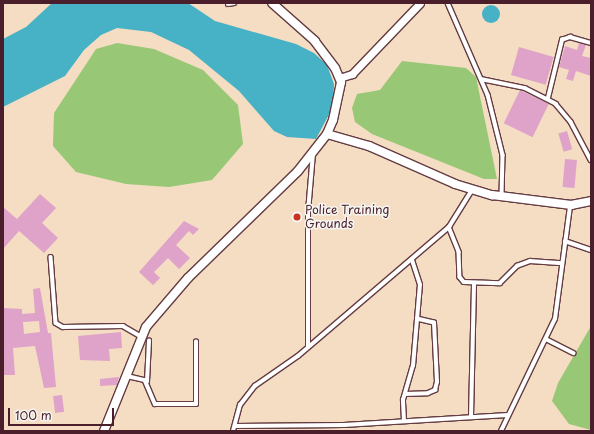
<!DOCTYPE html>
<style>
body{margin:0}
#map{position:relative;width:594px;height:434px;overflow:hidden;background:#f4ddc3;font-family:"Playpen Sans",sans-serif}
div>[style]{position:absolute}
.green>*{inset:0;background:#98c775}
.water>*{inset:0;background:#47b2c5}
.round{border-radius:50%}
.building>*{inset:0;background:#dfa2c8;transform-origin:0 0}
.roads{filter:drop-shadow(1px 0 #643c42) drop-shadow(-1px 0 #643c42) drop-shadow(0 1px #643c42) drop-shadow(0 -1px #643c42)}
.service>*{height:3.5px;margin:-1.75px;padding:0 1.75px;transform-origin:1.75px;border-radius:1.75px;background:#fff}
.minor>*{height:7px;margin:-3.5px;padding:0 3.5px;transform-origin:3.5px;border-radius:3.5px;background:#fff}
.tertiary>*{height:8px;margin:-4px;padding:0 4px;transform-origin:4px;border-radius:4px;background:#fff}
.dots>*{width:11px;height:11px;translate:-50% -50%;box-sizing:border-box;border:2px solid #f6f6f2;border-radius:50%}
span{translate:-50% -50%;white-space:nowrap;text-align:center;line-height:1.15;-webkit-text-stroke:3px #f6f6f2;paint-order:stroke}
.poi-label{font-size:12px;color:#4a1f2b}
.left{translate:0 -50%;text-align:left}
.frame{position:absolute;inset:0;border:4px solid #4a1f2b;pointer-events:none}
.scale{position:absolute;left:8px;top:408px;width:106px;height:18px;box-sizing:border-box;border:2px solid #4a1f2b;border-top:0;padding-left:5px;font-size:12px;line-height:14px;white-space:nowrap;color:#4a1f2b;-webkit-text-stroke:3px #f6f6f2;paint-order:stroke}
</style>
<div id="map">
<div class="green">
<i style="clip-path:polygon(117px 43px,154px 49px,203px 70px,238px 105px,243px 144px,212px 180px,169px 187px,126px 184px,76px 172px,53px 146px,54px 113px,96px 49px)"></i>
<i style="clip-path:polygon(402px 61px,466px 68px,476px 77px,497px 179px,484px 179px,372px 134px,355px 122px,352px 108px,357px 94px,380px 90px)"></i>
<i style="clip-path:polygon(591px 326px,591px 430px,569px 424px,552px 401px,558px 383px)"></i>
</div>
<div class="water">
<i style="clip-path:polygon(52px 3px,188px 3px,215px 21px,296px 44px,314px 53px,327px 65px,334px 84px,333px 107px,316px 139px,287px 137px,274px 131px,239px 91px,189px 50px,151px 32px,117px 28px,101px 35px,84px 50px,65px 76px,3px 107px,3px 39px,26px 27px)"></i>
<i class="round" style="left:482px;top:5px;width:18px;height:18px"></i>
</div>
<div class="building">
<i style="clip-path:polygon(579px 43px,586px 45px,582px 56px,591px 58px,591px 76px,576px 71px,573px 81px,566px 79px,569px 70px,559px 67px,565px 46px,577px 50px)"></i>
<i style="left:519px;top:47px;width:36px;height:29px;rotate:16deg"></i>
<i style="left:520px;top:90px;width:32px;height:37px;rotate:26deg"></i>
<i style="left:567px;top:131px;width:19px;height:9px;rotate:74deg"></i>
<i style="left:565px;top:159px;width:12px;height:28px;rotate:5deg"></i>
<i style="clip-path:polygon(40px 194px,56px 208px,42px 223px,58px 238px,44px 253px,19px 231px,3px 249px,3px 207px,17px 219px)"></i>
<i style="clip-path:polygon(184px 221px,199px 229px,193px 235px,189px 231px,176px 245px,190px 258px,179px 269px,168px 258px,154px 272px,160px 278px,153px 285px,139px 272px)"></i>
<i style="clip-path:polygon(evenodd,40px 288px,48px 333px,51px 333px,56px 387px,44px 388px,35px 346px,13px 348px,15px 375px,3px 375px,3px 308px,22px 309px,22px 314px,35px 313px,33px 289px,40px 288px,39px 321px,40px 332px,24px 334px,23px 322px,39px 321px)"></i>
<i style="clip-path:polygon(121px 332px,122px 348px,109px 349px,110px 361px,80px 360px,78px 336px)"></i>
<i style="clip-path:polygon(119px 377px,117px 385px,100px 386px,100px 379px)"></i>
<i style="left:62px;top:395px;width:17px;height:9px;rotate:83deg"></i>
</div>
<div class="roads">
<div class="service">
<i style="left:448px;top:3px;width:100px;rotate:66.5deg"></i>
<i style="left:488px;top:95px;width:62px;rotate:76deg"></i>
<i style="left:503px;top:155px;width:40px;rotate:91.4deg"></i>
<i style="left:228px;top:4px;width:6px;rotate:-9deg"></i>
<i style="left:481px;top:79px;width:45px;rotate:11.6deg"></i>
<i style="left:525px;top:88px;width:35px;rotate:27deg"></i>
<i style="left:556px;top:104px;width:23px;rotate:50deg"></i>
<i style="left:571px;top:122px;width:43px;rotate:62.2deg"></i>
<i style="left:548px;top:98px;width:60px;rotate:-76.4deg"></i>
<i style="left:562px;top:40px;width:9px;rotate:-21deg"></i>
<i style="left:570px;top:37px;width:22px;rotate:16deg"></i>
<i style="left:449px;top:227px;width:27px;rotate:68deg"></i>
<i style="left:459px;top:252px;width:25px;rotate:88deg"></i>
<i style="left:460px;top:277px;width:6px;rotate:51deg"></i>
<i style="left:464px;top:282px;width:36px;rotate:2deg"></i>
<i style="left:500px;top:283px;width:24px;rotate:-45deg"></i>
<i style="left:517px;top:266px;width:14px;rotate:-21deg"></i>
<i style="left:530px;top:261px;width:32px;rotate:4deg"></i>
<i style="left:565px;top:241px;width:28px;rotate:19deg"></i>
<i style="left:51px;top:257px;width:66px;rotate:85.7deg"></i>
<i style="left:56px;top:323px;width:8px;rotate:30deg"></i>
<i style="left:63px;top:327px;width:60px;rotate:-1deg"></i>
<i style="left:123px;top:326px;width:22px;rotate:30deg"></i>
<i style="left:546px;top:339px;width:31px;rotate:27deg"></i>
<i style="left:308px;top:347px;width:135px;rotate:-90deg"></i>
<i style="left:308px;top:212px;width:58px;rotate:-85.1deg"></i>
<i style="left:127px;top:376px;width:18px;rotate:13deg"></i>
<i style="left:145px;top:380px;width:26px;rotate:67deg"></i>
<i style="left:155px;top:404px;width:41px"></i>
<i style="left:196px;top:404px;width:62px;rotate:-90deg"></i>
<i style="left:147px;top:382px;width:41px;rotate:-87.2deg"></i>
<i style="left:405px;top:394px;width:23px;rotate:-2deg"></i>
<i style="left:428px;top:393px;width:8px;rotate:-23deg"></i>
<i style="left:435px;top:390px;width:8px;rotate:-76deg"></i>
<i style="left:437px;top:382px;width:59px;rotate:-92.9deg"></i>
<i style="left:434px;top:323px;width:17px;rotate:-167deg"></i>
<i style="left:471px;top:417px;width:132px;rotate:-88.7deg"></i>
<i style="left:404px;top:421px;width:21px;rotate:-93deg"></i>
<i style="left:403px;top:400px;width:35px;rotate:-74deg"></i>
<i style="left:413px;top:366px;width:81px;rotate:-85.1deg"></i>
<i style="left:420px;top:285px;width:26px;rotate:-108deg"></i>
<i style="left:235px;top:426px;width:109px;rotate:-0.5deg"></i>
<i style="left:344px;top:425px;width:164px;rotate:-3.5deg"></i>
<i style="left:233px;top:431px;width:27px;rotate:-75deg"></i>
<i style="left:240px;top:405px;width:24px;rotate:-52deg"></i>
<i style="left:255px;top:386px;width:52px;rotate:-34.9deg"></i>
<i style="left:298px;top:356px;width:199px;rotate:-40.5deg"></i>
<i style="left:449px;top:227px;width:44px;rotate:-58.1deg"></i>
<i style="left:501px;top:431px;width:124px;rotate:-64.3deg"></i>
<i style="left:555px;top:319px;width:114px;rotate:-82.4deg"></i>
</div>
<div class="minor">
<i style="left:339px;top:78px;width:14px;rotate:-17deg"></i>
<i style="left:352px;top:74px;width:98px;rotate:-46.2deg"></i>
</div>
<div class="tertiary">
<i style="left:327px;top:134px;width:44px;rotate:15.9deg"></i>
<i style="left:369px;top:146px;width:94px;rotate:23.8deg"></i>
<i style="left:455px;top:184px;width:39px;rotate:17deg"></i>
<i style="left:492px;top:195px;width:80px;rotate:7.2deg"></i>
<i style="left:571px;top:205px;width:20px;rotate:-11deg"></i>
<i style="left:104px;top:431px;width:112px;rotate:-68deg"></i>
<i style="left:146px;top:327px;width:65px;rotate:-49.4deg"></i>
<i style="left:188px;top:278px;width:153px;rotate:-44.2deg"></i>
<i style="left:298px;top:171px;width:47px;rotate:-51.9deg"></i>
<i style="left:327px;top:134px;width:15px;rotate:-67deg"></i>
<i style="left:333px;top:120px;width:39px;rotate:-78deg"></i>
<i style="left:341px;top:82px;width:15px;rotate:-113deg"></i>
<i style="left:335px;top:68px;width:34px;rotate:-127deg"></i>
<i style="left:315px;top:41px;width:57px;rotate:-138.5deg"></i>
</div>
</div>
<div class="dots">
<i style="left:297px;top:217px;background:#c8321e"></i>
</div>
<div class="poi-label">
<span class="left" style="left:305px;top:217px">Police Training<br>Grounds</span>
</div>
<div class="frame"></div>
<div class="scale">100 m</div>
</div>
